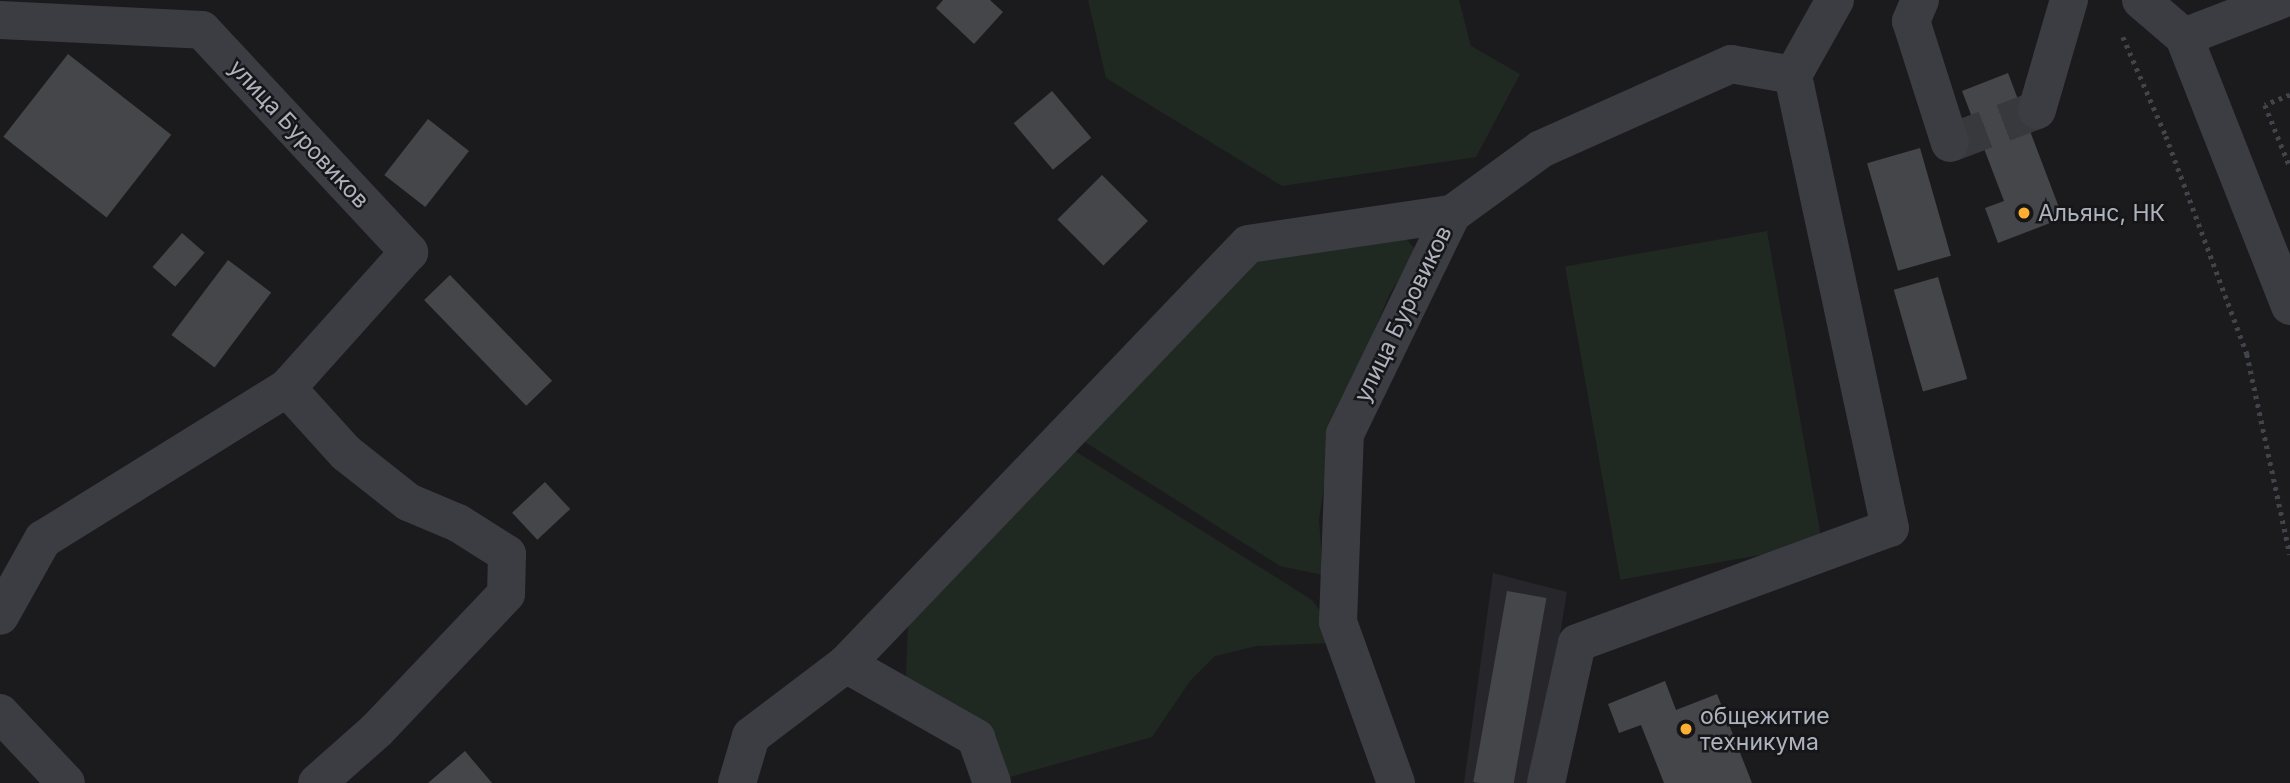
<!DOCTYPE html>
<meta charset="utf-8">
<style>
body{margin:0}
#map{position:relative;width:2290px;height:783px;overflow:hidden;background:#1b1b1d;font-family:Inter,sans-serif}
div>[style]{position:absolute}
.built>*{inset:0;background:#27272b}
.green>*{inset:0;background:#202921;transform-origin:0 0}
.building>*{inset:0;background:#45464a;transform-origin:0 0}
.minor-tunnel>*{height:38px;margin-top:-19px;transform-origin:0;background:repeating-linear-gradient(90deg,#38393d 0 38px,transparent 0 57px)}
.path>*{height:4.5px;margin-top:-2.25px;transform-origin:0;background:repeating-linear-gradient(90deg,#41444a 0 3.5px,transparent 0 8.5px)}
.minor>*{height:38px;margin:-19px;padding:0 19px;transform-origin:19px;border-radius:19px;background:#3b3d43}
.dots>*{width:19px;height:19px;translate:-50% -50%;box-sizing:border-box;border:4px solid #161619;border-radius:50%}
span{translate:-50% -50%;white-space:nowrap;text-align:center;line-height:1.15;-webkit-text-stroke:5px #161619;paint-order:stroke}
.street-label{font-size:23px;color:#adb3be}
.poi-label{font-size:23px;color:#adb3be}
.left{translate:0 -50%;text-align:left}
</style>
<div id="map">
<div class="built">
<i style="clip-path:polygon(1493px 573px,1567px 592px,1536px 783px,1464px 783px)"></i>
</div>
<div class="green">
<i style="clip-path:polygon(1088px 0,1459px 0,1471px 46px,1520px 74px,1476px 157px,1282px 186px,1106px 78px)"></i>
<i style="clip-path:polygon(1399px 230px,1417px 252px,1390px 293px,1344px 402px,1328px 457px,1319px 520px,1323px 575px,1280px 566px,1077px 437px,1261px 254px)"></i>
<i style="left:1767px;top:231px;width:318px;height:205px;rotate:80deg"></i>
<i style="clip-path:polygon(1067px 446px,1312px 600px,1323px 615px,1331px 643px,1257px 646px,1215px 656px,1190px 681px,1152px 737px,1010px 777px,906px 680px,908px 624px)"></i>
</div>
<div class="building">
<i style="clip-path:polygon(943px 0,990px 0,1003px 12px,974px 44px,936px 8px)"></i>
<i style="left:68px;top:54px;width:131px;height:105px;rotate:38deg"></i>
<i style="clip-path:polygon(2008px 73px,2063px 218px,1998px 243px,1985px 208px,2004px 201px,1962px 91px)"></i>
<i style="left:1052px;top:91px;width:61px;height:50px;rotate:50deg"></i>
<i style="left:428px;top:119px;width:52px;height:71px;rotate:38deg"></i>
<i style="left:1920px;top:148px;width:112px;height:55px;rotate:74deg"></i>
<i style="left:1102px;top:175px;width:65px;height:63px;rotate:45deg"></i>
<i style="left:182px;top:233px;width:30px;height:45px;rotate:41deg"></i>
<i style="left:228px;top:260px;width:54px;height:94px;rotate:37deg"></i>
<i style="left:450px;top:275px;width:147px;height:36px;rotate:46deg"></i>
<i style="left:1938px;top:277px;width:106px;height:46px;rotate:74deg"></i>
<i style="left:545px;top:482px;width:37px;height:45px;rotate:47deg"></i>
<i style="left:1507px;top:591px;width:40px;height:194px;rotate:10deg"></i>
<i style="clip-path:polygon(1665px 681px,1676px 710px,1717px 694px,1752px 783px,1664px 783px,1641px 725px,1619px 733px,1608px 704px)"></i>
<i style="clip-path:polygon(465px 751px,492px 783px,428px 783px)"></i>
</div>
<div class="minor-tunnel">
<i style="left:1950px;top:143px;width:93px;rotate:-20.8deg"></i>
</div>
<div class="path">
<i style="left:2123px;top:37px;width:108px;rotate:66.5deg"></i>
<i style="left:2166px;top:136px;width:233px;rotate:69.6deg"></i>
<i style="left:2247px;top:354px;width:205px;rotate:77.9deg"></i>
<i style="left:2290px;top:95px;width:27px;rotate:158deg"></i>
<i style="left:2265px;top:105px;width:67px;rotate:68deg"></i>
</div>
<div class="minor">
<i style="left:1920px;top:0;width:23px;rotate:113deg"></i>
<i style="left:1911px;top:21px;width:128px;rotate:72.3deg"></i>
<i style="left:2141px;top:0;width:57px;rotate:40.7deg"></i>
<i style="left:2184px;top:37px;width:289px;rotate:68.5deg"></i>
<i style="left:0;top:20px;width:202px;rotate:2.8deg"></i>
<i style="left:202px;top:30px;width:304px;rotate:47deg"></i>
<i style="left:409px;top:252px;width:183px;rotate:131.9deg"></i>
<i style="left:287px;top:388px;width:287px;rotate:148.2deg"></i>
<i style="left:43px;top:539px;width:88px;rotate:119.2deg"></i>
<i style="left:2184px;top:37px;width:103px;rotate:-21.1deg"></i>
<i style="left:2037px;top:110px;width:115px;rotate:-73.8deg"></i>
<i style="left:287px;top:388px;width:88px;rotate:47.8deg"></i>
<i style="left:346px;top:453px;width:79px;rotate:38.3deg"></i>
<i style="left:408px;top:502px;width:54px;rotate:22.8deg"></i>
<i style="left:458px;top:523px;width:58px;rotate:32.3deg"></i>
<i style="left:507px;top:554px;width:40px;rotate:91.4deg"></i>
<i style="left:506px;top:594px;width:187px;rotate:133.5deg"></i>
<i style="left:377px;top:730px;width:80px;rotate:138.5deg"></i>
<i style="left:846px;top:664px;width:150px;rotate:29.6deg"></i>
<i style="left:976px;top:738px;width:48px;rotate:70.4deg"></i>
<i style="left:0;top:713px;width:96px;rotate:46.7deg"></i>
<i style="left:737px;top:783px;width:49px;rotate:-73.4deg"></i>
<i style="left:751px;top:736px;width:119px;rotate:-37.2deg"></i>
<i style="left:846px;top:664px;width:581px;rotate:-46.25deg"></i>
<i style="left:1248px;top:244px;width:206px;rotate:-8.4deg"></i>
<i style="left:1396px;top:783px;width:171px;rotate:-109.8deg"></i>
<i style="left:1338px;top:622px;width:188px;rotate:-87.9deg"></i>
<i style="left:1345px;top:434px;width:245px;rotate:-64.1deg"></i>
<i style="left:1452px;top:214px;width:110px;rotate:-36.1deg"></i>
<i style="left:1541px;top:149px;width:208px;rotate:-24.1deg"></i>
<i style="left:1731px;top:64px;width:63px;rotate:10.1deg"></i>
<i style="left:1546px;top:783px;width:143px;rotate:-77.5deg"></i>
<i style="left:1577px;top:643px;width:333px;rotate:-20.2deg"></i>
<i style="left:1890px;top:528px;width:463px;rotate:-102.1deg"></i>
<i style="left:1793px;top:75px;width:86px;rotate:-60.8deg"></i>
</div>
<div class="dots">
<i style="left:2024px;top:213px;background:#feaf32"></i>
<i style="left:1686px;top:729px;background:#feaf32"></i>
</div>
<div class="street-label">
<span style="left:299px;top:134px;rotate:47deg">улица Буровиков</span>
<span style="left:1403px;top:314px;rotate:-64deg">улица Буровиков</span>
</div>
<div class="poi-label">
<span class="left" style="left:2038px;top:213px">Альянс, НК</span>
<span class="left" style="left:1700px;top:729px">общежитие<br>техникума</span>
</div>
</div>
